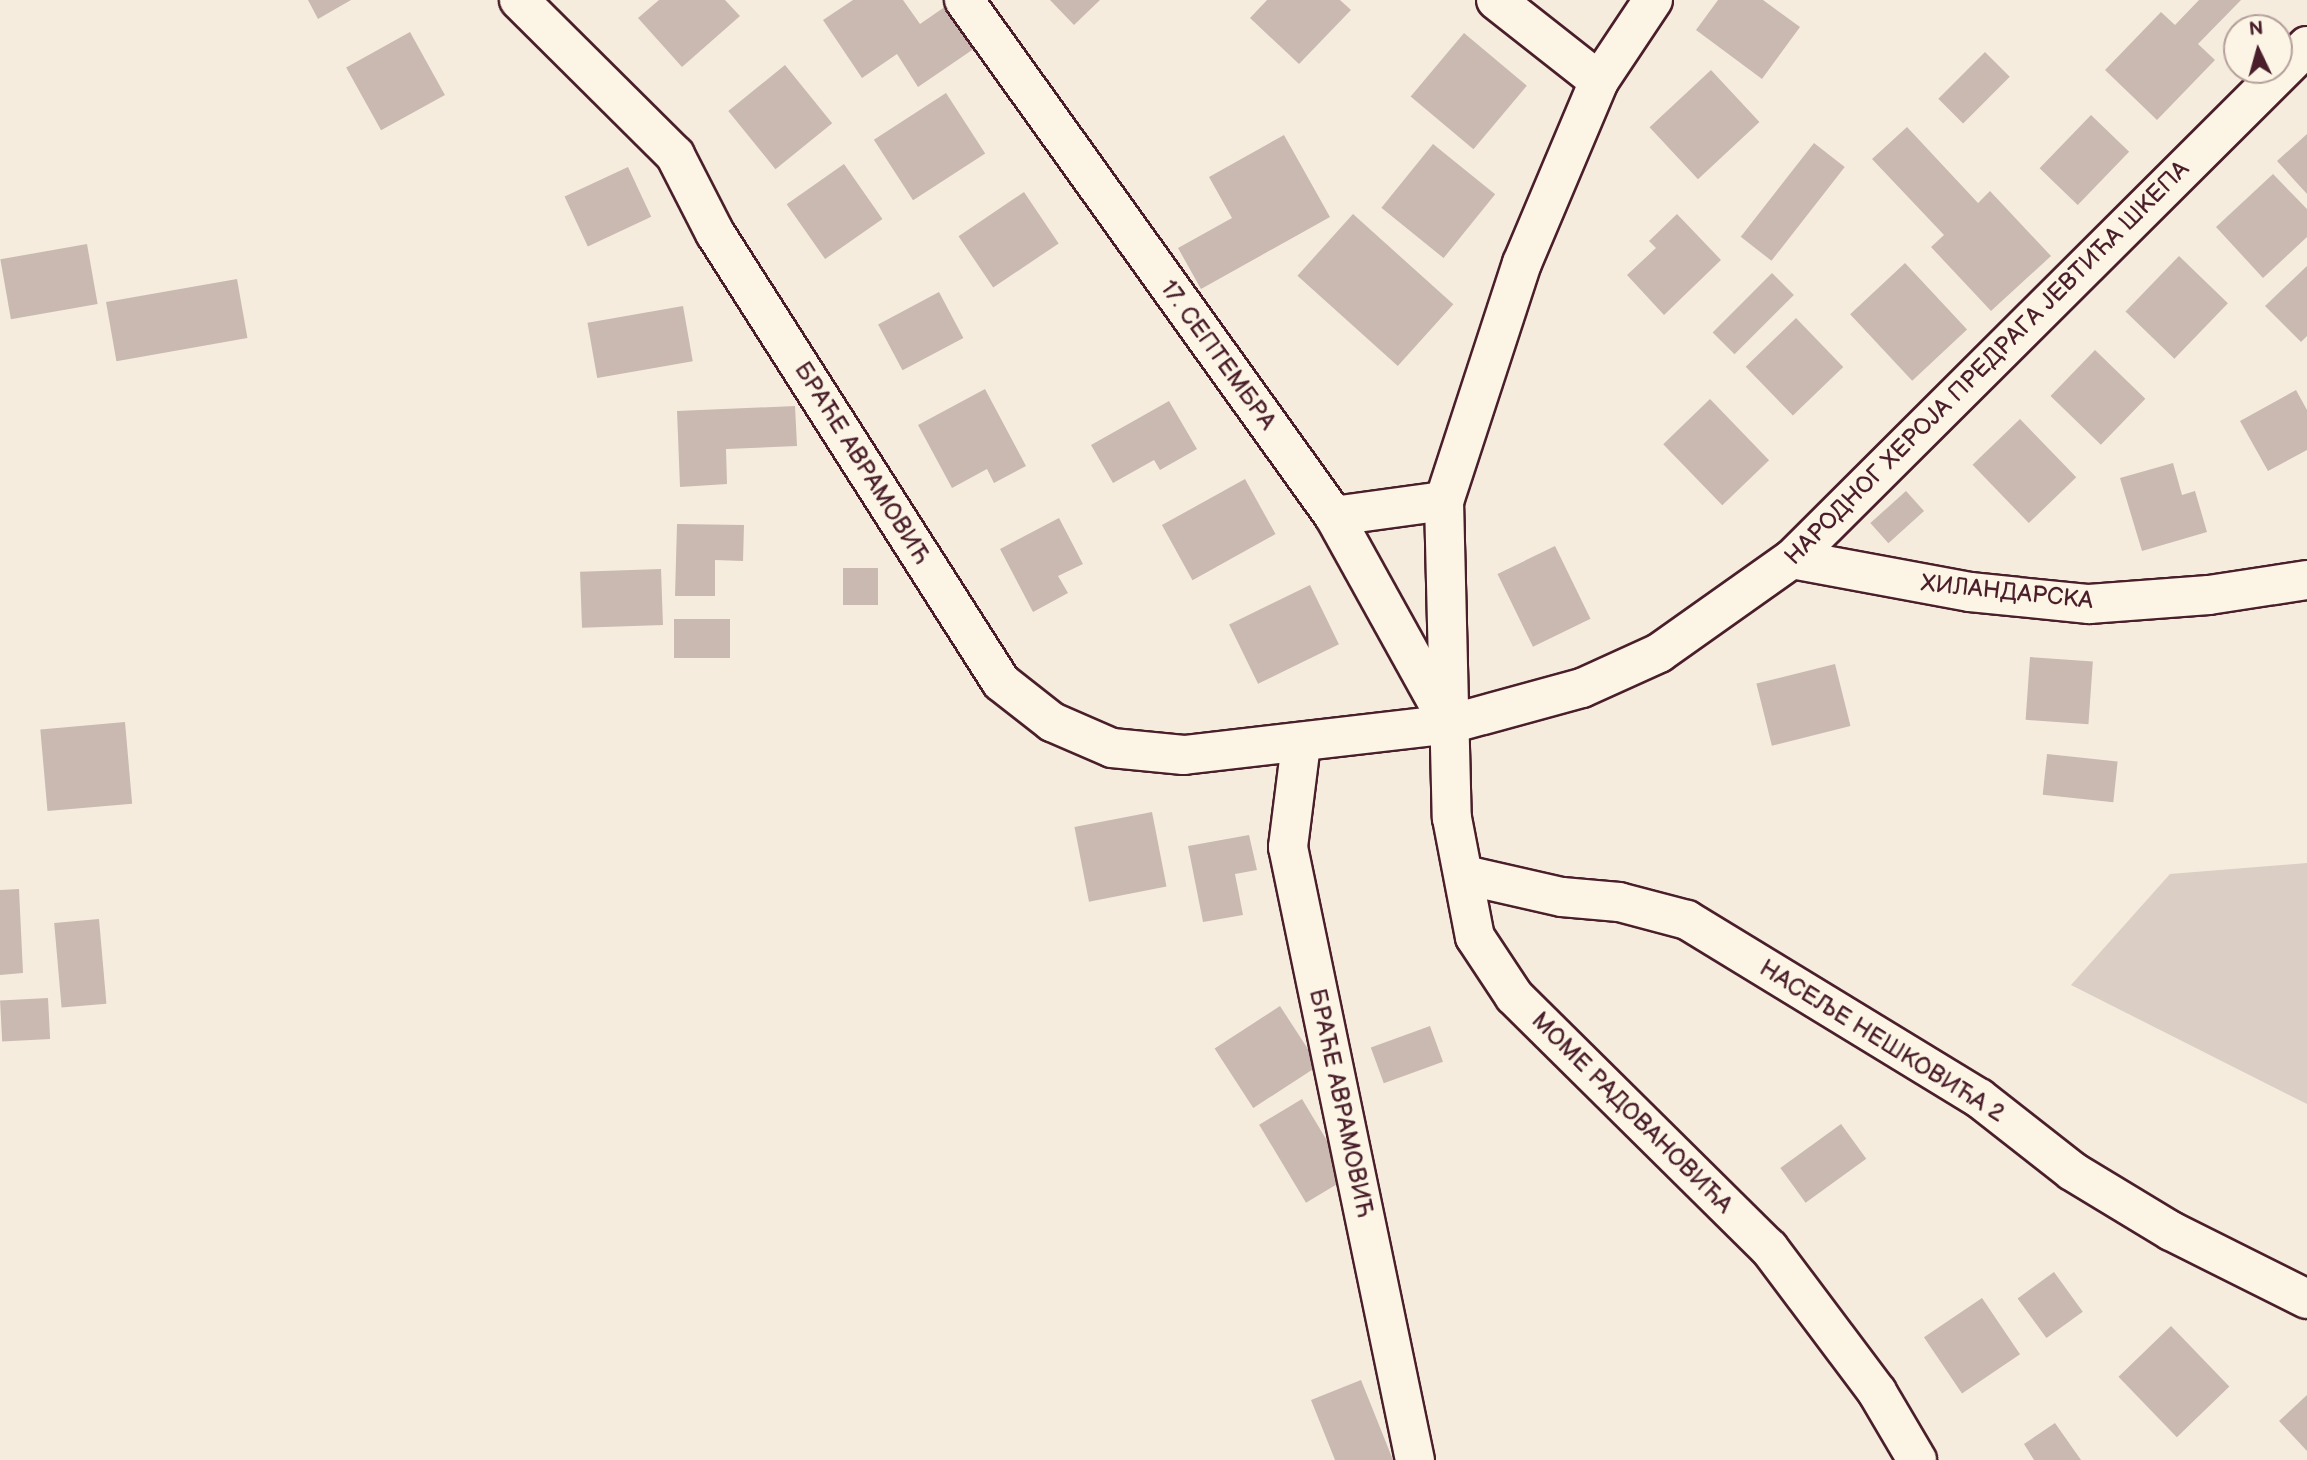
<!DOCTYPE html>
<meta charset="utf-8">
<style>
body{margin:0}
#map{position:relative;width:2307px;height:1460px;overflow:hidden;background:#f5ecde;font-family:"Balsamiq Sans",sans-serif}
div>[style]{position:absolute}
.green>*{inset:0;background:#dbcec4}
.building>*{inset:0;background:#cab9b1;transform-origin:0 0}
.roads{filter:drop-shadow(2px 0 #4a1f2b) drop-shadow(-2px 0 #4a1f2b) drop-shadow(0 2px #4a1f2b) drop-shadow(0 -2px #4a1f2b)}
.minor>*{height:38px;margin:-19px;padding:0 19px;transform-origin:19px;border-radius:19px;background:#fcf5e5}
span{translate:-50% -50%;white-space:nowrap;text-align:center;line-height:1.15;-webkit-text-stroke:5px #fcf5e5;paint-order:stroke}
.street-label{font-size:24px;color:#4a1f2b}
.north{position:absolute;left:2223px;top:14px;width:70px;height:70px;box-sizing:border-box;background:#fcf5e5;border:2px solid #b59f9b;border-radius:50%;rotate:355deg;font-size:19px;font-weight:700;line-height:28px;text-align:center;color:#4a1f2b}
.north::after{content:'';display:block;margin:auto;width:24px;height:32px;background:#4a1f2b;clip-path:polygon(50% 0,100% 100%,50% 72%,0 100%)}
</style>
<div id="map">
<div class="green">
<i style="clip-path:polygon(2307px 863px,2307px 1104px,2071px 985px,2170px 874px)"></i>
</div>
<div class="building">
<i style="clip-path:polygon(308px 0,351px 0,318px 19px)"></i>
<i style="clip-path:polygon(659px 0,725px 0,740px 16px,682px 67px,638px 18px)"></i>
<i style="clip-path:polygon(853px 0,903px 0,920px 24px,949px 4px,978px 46px,918px 87px,897px 54px,862px 78px,823px 20px)"></i>
<i style="clip-path:polygon(1050px 0,1100px 0,1074px 25px)"></i>
<i style="clip-path:polygon(1267px 0,1340px 0,1351px 10px,1299px 64px,1250px 18px)"></i>
<i style="clip-path:polygon(1718px 0,1763px 0,1800px 27px,1762px 79px,1696px 30px)"></i>
<i style="clip-path:polygon(2199px 0,2241px 0,2198px 44px,2215px 60px,2157px 120px,2105px 70px,2161px 12px,2175px 25px)"></i>
<i style="left:410px;top:32px;width:72px;height:73px;rotate:61deg"></i>
<i style="left:1464px;top:33px;width:82px;height:83px;rotate:40deg"></i>
<i style="left:1985px;top:52px;width:35px;height:66px;rotate:45deg"></i>
<i style="left:785px;top:65px;width:75px;height:73px;rotate:51deg"></i>
<i style="left:1711px;top:70px;width:71px;height:84px;rotate:47deg"></i>
<i style="left:946px;top:93px;width:72px;height:86px;rotate:57deg"></i>
<i style="left:2091px;top:115px;width:53px;height:74px;rotate:44deg"></i>
<i style="clip-path:polygon(1907px 127px,1978px 203px,1990px 191px,2051px 256px,1991px 311px,1931px 247px,1944px 235px,1872px 159px)"></i>
<i style="clip-path:polygon(2307px 134px,2307px 194px,2277px 161px)"></i>
<i style="clip-path:polygon(1284px 135px,1330px 217px,1201px 289px,1178px 248px,1232px 218px,1209px 177px)"></i>
<i style="left:1814px;top:143px;width:39px;height:119px;rotate:38deg"></i>
<i style="left:1433px;top:144px;width:80px;height:82px;rotate:39deg"></i>
<i style="left:844px;top:164px;width:67px;height:70px;rotate:55deg"></i>
<i style="left:628px;top:167px;width:55px;height:70px;rotate:65deg"></i>
<i style="clip-path:polygon(2273px 174px,2307px 209px,2307px 237px,2263px 278px,2216px 227px)"></i>
<i style="left:1024px;top:192px;width:62px;height:79px;rotate:56deg"></i>
<i style="left:1353px;top:214px;width:135px;height:83px;rotate:42deg"></i>
<i style="clip-path:polygon(1677px 214px,1721px 260px,1664px 315px,1627px 275px,1656px 248px,1649px 241px)"></i>
<i style="left:87px;top:244px;width:61px;height:88px;rotate:80deg"></i>
<i style="left:2179px;top:256px;width:68px;height:77px;rotate:44deg"></i>
<i style="left:1905px;top:263px;width:91px;height:75px;rotate:47deg"></i>
<i style="clip-path:polygon(2307px 266px,2307px 336px,2301px 342px,2265px 306px)"></i>
<i style="left:1772px;top:273px;width:31px;height:84px;rotate:45deg"></i>
<i style="left:237px;top:279px;width:60px;height:133px;rotate:80deg"></i>
<i style="left:939px;top:292px;width:52px;height:69px;rotate:62deg"></i>
<i style="left:683px;top:306px;width:56px;height:97px;rotate:80deg"></i>
<i style="left:1796px;top:318px;width:68px;height:70px;rotate:46deg"></i>
<i style="left:2095px;top:350px;width:70px;height:64px;rotate:44deg"></i>
<i style="clip-path:polygon(985px 389px,1026px 466px,994px 483px,987px 469px,952px 488px,918px 425px)"></i>
<i style="clip-path:polygon(2296px 390px,2307px 410px,2307px 450px,2268px 471px,2240px 421px)"></i>
<i style="left:1710px;top:399px;width:85px;height:65px;rotate:46deg"></i>
<i style="clip-path:polygon(1169px 401px,1197px 449px,1160px 470px,1154px 460px,1113px 483px,1091px 445px)"></i>
<i style="clip-path:polygon(795px 406px,797px 446px,726px 449px,727px 484px,680px 487px,677px 411px)"></i>
<i style="left:2020px;top:419px;width:81px;height:66px;rotate:46deg"></i>
<i style="clip-path:polygon(2173px 463px,2182px 495px,2195px 491px,2207px 532px,2142px 551px,2120px 478px)"></i>
<i style="left:1245px;top:479px;width:63px;height:95px;rotate:61deg"></i>
<i style="left:1906px;top:491px;width:27px;height:48px;rotate:48deg"></i>
<i style="clip-path:polygon(1059px 518px,1083px 564px,1058px 576px,1068px 593px,1033px 612px,1000px 549px)"></i>
<i style="clip-path:polygon(677px 524px,744px 525px,743px 561px,715px 560px,715px 596px,675px 596px)"></i>
<i style="left:1555px;top:546px;width:81px;height:64px;rotate:64deg"></i>
<i style="left:843px;top:568px;width:35px;height:37px"></i>
<i style="left:661px;top:569px;width:56px;height:81px;rotate:88deg"></i>
<i style="left:1310px;top:585px;width:66px;height:90px;rotate:64deg"></i>
<i style="left:674px;top:619px;width:56px;height:39px"></i>
<i style="left:2030px;top:657px;width:63px;height:63px;rotate:4deg"></i>
<i style="left:1835px;top:664px;width:64px;height:81px;rotate:76deg"></i>
<i style="left:125px;top:722px;width:82px;height:85px;rotate:85deg"></i>
<i style="left:2047px;top:754px;width:71px;height:41px;rotate:6deg"></i>
<i style="left:1152px;top:812px;width:76px;height:79px;rotate:79deg"></i>
<i style="clip-path:polygon(1249px 835px,1257px 870px,1235px 874px,1243px 915px,1203px 922px,1188px 846px)"></i>
<i style="clip-path:polygon(19px 889px,23px 973px,0 975px,0 890px)"></i>
<i style="left:99px;top:919px;width:85px;height:45px;rotate:85deg"></i>
<i style="left:48px;top:998px;width:41px;height:48px;rotate:87deg"></i>
<i style="left:1280px;top:1006px;width:71px;height:78px;rotate:57deg"></i>
<i style="left:1430px;top:1026px;width:38px;height:63px;rotate:70deg"></i>
<i style="left:1302px;top:1099px;width:91px;height:50px;rotate:59deg"></i>
<i style="left:1841px;top:1124px;width:43px;height:75px;rotate:54deg"></i>
<i style="left:2054px;top:1272px;width:49px;height:45px;rotate:54deg"></i>
<i style="left:1982px;top:1298px;width:68px;height:70px;rotate:56deg"></i>
<i style="left:2171px;top:1326px;width:84px;height:73px;rotate:46deg"></i>
<i style="clip-path:polygon(1361px 1380px,1393px 1460px,1335px 1460px,1311px 1400px)"></i>
<i style="clip-path:polygon(2307px 1395px,2307px 1451px,2279px 1421px)"></i>
<i style="clip-path:polygon(2055px 1423px,2081px 1460px,2034px 1460px,2024px 1444px)"></i>
</div>
<div class="roads">
<div class="minor">
<i style="left:519px;top:0;width:220px;rotate:44.8deg"></i>
<i style="left:675px;top:155px;width:88px;rotate:62.9deg"></i>
<i style="left:715px;top:233px;width:532px;rotate:57.5deg"></i>
<i style="left:1001px;top:682px;width:65px;rotate:38.1deg"></i>
<i style="left:1052px;top:722px;width:65px;rotate:23.4deg"></i>
<i style="left:1112px;top:748px;width:72px;rotate:5.6deg"></i>
<i style="left:1184px;top:755px;width:268px;rotate:-6.6deg"></i>
<i style="left:1450px;top:724px;width:137px;rotate:-15.3deg"></i>
<i style="left:1582px;top:688px;width:85px;rotate:-24.4deg"></i>
<i style="left:1659px;top:653px;width:163px;rotate:-35.3deg"></i>
<i style="left:1792px;top:559px;width:727px;rotate:-44.89deg"></i>
<i style="left:964px;top:0;width:635px;rotate:54.36deg"></i>
<i style="left:1334px;top:516px;width:233px;rotate:61deg"></i>
<i style="left:1496px;top:0;width:131px;rotate:38.2deg"></i>
<i style="left:1653px;top:0;width:97px;rotate:123.7deg"></i>
<i style="left:1599px;top:81px;width:198px;rotate:112.9deg"></i>
<i style="left:1522px;top:263px;width:250px;rotate:108.1deg"></i>
<i style="left:1444px;top:501px;width:317px;rotate:88.6deg"></i>
<i style="left:1452px;top:818px;width:121px;rotate:79.1deg"></i>
<i style="left:1475px;top:937px;width:71px;rotate:56.5deg"></i>
<i style="left:1514px;top:996px;width:359px;rotate:44.7deg"></i>
<i style="left:1769px;top:1248px;width:180px;rotate:53.1deg"></i>
<i style="left:1877px;top:1392px;width:79px;rotate:59.5deg"></i>
<i style="left:1334px;top:516px;width:111px;rotate:-7.8deg"></i>
<i style="left:1792px;top:559px;width:181px;rotate:10.5deg"></i>
<i style="left:1970px;top:592px;width:120px;rotate:5.8deg"></i>
<i style="left:2089px;top:604px;width:120px;rotate:-4.3deg"></i>
<i style="left:2209px;top:595px;width:99px;rotate:-8.7deg"></i>
<i style="left:1301px;top:744px;width:104px;rotate:97.2deg"></i>
<i style="left:1288px;top:847px;width:626px;rotate:78.3deg"></i>
<i style="left:1465px;top:875px;width:99px;rotate:12.8deg"></i>
<i style="left:1562px;top:897px;width:57px;rotate:5deg"></i>
<i style="left:1619px;top:902px;width:70px;rotate:14.8deg"></i>
<i style="left:1687px;top:920px;width:342px;rotate:31.4deg"></i>
<i style="left:1979px;top:1098px;width:118px;rotate:38.1deg"></i>
<i style="left:2072px;top:1171px;width:116px;rotate:31.2deg"></i>
<i style="left:2171px;top:1231px;width:152px;rotate:26.6deg"></i>
</div>
</div>
<div class="street-label">
<span style="left:1218px;top:355px;rotate:54deg">17. СЕПТЕМБРА</span>
<span style="left:1987px;top:363px;rotate:-45deg">НАРОДНОГ ХЕРОЈА ПРЕДРАГА ЈЕВТИЋА ШКЕПА</span>
<span style="left:862px;top:463px;rotate:58deg">БРАЋЕ АВРАМОВИЋ</span>
<span style="left:2007px;top:592px;rotate:6deg">ХИЛАНДАРСКА</span>
<span style="left:1882px;top:1041px;rotate:32deg">НАСЕЉЕ НЕШКОВИЋА 2</span>
<span style="left:1341px;top:1103px;rotate:78deg">БРАЋЕ АВРАМОВИЋ</span>
<span style="left:1632px;top:1113px;rotate:45deg">МОМЕ РАДОВАНОВИЋА</span>
</div>
<div class="north">N</div>
</div>
